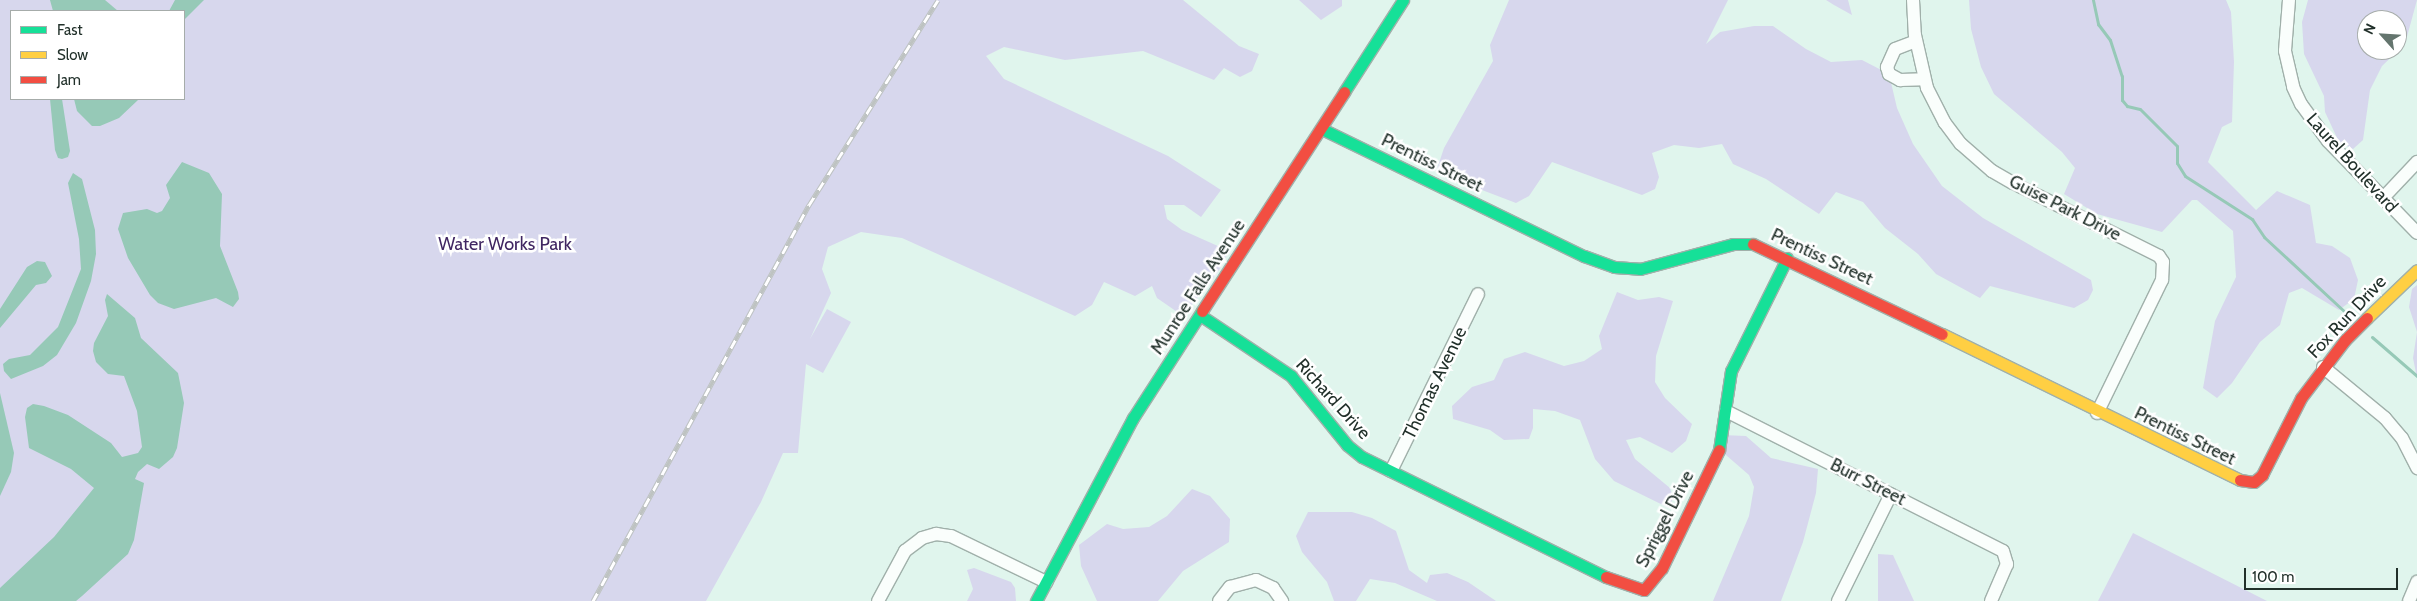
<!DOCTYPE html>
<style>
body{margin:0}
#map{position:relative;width:2417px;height:601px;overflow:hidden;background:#e0f5ed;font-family:Cabin,sans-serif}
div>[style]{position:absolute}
.green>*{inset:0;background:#d7d7ed}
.water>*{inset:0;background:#96c9b7}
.stream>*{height:3px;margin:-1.5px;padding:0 1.5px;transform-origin:1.5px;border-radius:1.5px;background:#96c9b7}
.roads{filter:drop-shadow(1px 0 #a0b0aa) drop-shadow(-1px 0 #a0b0aa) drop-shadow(0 1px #a0b0aa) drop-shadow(0 -1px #a0b0aa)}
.street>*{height:12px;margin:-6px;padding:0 6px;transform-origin:6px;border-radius:6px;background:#fafefc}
.fast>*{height:11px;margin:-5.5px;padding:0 5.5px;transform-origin:5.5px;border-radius:5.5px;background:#16e098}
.slow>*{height:11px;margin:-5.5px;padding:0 5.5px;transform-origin:5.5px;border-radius:5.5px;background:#ffcf43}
.jam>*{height:11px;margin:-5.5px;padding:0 5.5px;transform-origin:5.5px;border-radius:5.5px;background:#f24e42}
.rail>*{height:5px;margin-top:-2.5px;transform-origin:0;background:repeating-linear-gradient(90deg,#fff 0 9px,#bec3c1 0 18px);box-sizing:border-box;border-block:1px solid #bec3c1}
span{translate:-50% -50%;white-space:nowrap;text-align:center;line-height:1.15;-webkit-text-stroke:5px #fff;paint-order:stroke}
.street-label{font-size:18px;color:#21302a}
.park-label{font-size:18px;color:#402662}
.legend{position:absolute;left:10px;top:10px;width:175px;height:90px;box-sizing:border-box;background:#fff;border:1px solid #a6acaa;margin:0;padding:6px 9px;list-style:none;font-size:15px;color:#21302a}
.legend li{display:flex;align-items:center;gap:10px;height:25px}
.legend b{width:25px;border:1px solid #a6acaa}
.north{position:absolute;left:2357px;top:10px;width:50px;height:50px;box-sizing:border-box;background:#fff;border:1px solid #a6acaa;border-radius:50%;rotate:296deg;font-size:14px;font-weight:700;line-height:20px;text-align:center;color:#21302a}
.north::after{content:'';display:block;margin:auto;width:18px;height:22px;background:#64756e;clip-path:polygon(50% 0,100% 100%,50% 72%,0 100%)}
.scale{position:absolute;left:2244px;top:568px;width:154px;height:22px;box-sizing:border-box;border:2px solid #21302a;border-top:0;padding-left:6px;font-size:15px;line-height:18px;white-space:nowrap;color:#21302a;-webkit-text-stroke:4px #fff;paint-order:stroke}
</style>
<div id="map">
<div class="green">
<i style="clip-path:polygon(evenodd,0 0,1183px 0,1239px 46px,1259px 54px,1252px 71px,1240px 77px,1224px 68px,1214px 80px,1143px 51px,1065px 60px,1004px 47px,986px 56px,1004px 79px,1168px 156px,1221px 190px,1201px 217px,1184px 205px,1164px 205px,1167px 219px,1182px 230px,1229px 251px,1218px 272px,1183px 316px,1157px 298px,1152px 286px,1135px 296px,1104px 282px,1092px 305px,1075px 316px,902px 238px,861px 232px,828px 247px,822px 269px,831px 293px,810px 339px,827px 309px,851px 322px,823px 373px,806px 364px,798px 453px,783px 453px,761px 502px,706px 601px,0 601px,0 0,11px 11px,184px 11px,184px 99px,11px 99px,11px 11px)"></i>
<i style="clip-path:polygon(1299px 0,1342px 0,1342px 6px,1321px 20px)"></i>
<i style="clip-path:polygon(1509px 0,1728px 0,1706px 44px,1720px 32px,1754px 26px,1773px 26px,1806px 49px,1831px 62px,1862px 60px,1889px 74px,1897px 108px,1913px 144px,1942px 186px,1983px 218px,2091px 280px,2093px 290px,2088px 300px,2074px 308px,1990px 286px,1980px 298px,1936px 274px,1918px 254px,1885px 228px,1863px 202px,1836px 192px,1819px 214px,1766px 179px,1733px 164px,1722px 144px,1699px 148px,1674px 145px,1652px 153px,1659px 177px,1655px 189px,1642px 195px,1552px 162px,1529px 196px,1516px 203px,1461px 182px,1437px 169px,1444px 148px,1493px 61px,1490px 45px)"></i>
<i style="clip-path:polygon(1826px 0,1848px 0,1852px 15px,1834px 5px)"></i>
<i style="clip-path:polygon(1969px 0,2226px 0,2231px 12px,2234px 62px,2232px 122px,2222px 127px,2208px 162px,2256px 210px,2277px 191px,2310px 205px,2316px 243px,2332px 246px,2350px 258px,2358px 280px,2354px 299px,2339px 310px,2302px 288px,2289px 293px,2280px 325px,2260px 342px,2232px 383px,2217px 398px,2203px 388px,2215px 321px,2236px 277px,2233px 231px,2197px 200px,2192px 200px,2162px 232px,2097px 214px,2064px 194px,2075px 168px,2062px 152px,1994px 94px,1981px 67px,1971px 29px)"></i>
<i style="clip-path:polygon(evenodd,2308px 0,2417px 0,2405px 44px,2382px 66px,2370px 90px,2363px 140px,2353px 149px,2339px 142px,2325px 112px,2324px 96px,2304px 54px,2302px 22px,2308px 0,2367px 20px,2397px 20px,2397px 50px,2367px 50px,2367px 20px)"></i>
<i style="clip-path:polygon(2417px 285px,2417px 378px,2413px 358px,2417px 332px,2409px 307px,2412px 289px)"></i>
<i style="clip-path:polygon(1617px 292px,1638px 300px,1659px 297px,1673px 301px,1656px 356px,1655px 382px,1665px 398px,1692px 424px,1686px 441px,1672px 453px,1640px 437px,1626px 440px,1635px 459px,1670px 488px,1673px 498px,1669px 508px,1614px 481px,1595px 459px,1580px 420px,1555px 411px,1533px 409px,1533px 428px,1529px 439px,1504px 440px,1490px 430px,1453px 419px,1452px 406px,1472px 387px,1494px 380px,1504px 359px,1525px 352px,1564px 366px,1584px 361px,1602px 349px,1599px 336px)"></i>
<i style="clip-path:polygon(1722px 435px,1746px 436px,1771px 458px,1818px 469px,1816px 493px,1803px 542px,1781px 601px,1713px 601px,1749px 516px,1754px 487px,1749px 475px,1719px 449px)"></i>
<i style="clip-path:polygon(1192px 489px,1210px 496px,1230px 519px,1229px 542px,1183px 571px,1158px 601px,1097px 601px,1081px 566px,1079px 545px,1107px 524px,1123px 529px,1149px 527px,1167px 516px)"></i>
<i style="clip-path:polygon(1308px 512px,1352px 512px,1372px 518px,1396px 531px,1409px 570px,1427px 583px,1430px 575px,1447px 573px,1468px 582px,1496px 601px,1437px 601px,1395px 583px,1370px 579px,1356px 601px,1334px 601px,1327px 582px,1302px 552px,1296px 536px)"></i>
<i style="clip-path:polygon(2133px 533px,2267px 601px,2098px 601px)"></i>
<i style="clip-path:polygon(1878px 554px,1893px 555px,1914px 601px,1878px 601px)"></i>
<i style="clip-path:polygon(974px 568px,1011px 582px,1015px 588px,1016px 601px,967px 601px,973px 589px,967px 570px)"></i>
</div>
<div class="water">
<i style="clip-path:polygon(50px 0,105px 0,118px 11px,53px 11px)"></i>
<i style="clip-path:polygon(175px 0,204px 0,184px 20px,184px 11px,169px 11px)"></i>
<i style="clip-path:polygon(50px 99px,62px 99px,70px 151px,68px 157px,62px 159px,58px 158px,55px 150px)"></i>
<i style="clip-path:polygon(74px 99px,146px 99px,138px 100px,119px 118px,100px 126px,92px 126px,77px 111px)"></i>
<i style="clip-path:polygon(182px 162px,209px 173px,222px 194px,220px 246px,238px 292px,239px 299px,233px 307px,216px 298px,174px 309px,158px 303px,150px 295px,128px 258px,118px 229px,123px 213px,147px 209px,157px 213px,162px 211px,170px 198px,166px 185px)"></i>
<i style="clip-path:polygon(73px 173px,82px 179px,95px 230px,96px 254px,91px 281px,76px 323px,57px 355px,43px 366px,11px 379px,4px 371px,3px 364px,9px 359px,30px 355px,58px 327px,81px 269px,79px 239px,68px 183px)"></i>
<i style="clip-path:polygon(37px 261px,45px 262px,52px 276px,46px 283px,36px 285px,0 328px,0 309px,27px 267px)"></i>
<i style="clip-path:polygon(107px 294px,135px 318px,141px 338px,178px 373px,184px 403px,177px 448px,173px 457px,159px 469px,147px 464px,138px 472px,135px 479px,144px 483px,134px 540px,128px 554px,82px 596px,76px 601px,0 601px,0 588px,54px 537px,94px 488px,71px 469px,29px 448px,25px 417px,27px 408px,33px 404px,44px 406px,68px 415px,111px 443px,122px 457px,138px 453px,142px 447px,137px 411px,124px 376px,108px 374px,96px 362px,93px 351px,94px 343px,108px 316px,105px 300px)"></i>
<i style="clip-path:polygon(0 393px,14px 453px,11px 472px,0 496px)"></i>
</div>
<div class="stream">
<i style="left:2093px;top:0;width:25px;rotate:78deg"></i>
<i style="left:2098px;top:24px;width:20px;rotate:53deg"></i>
<i style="left:2110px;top:40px;width:38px;rotate:72deg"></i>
<i style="left:2122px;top:76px;width:24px;rotate:90deg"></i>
<i style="left:2122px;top:100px;width:8px;rotate:50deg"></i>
<i style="left:2127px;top:106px;width:13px;rotate:13deg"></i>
<i style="left:2140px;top:109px;width:52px;rotate:45deg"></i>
<i style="left:2177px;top:146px;width:17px;rotate:90deg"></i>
<i style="left:2177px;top:163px;width:15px;rotate:58deg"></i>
<i style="left:2185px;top:176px;width:80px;rotate:32.7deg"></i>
<i style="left:2252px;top:219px;width:22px;rotate:56deg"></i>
<i style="left:2264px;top:237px;width:110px;rotate:42.8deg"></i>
<i style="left:2372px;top:337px;width:60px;rotate:40.9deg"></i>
</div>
<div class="roads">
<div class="street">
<i style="left:1913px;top:0;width:35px;rotate:87deg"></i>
<i style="left:1915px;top:35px;width:54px;rotate:77.2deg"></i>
<i style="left:1927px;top:88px;width:39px;rotate:63deg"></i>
<i style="left:1945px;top:123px;width:26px;rotate:53deg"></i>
<i style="left:1961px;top:144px;width:41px;rotate:41.1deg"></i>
<i style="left:1992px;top:171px;width:24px;rotate:30deg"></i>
<i style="left:2013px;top:183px;width:163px;rotate:26.6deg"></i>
<i style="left:2159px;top:256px;width:7px;rotate:56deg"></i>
<i style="left:2163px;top:262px;width:18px;rotate:93deg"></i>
<i style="left:2162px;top:280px;width:148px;rotate:116deg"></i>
<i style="left:2289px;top:0;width:51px;rotate:94.5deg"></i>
<i style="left:2285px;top:51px;width:37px;rotate:77deg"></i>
<i style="left:2293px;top:87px;width:19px;rotate:65deg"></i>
<i style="left:2301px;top:104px;width:46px;rotate:53.9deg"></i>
<i style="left:2328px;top:141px;width:128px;rotate:45.9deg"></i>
<i style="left:1916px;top:41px;width:22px;rotate:159deg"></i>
<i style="left:1895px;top:49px;width:20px;rotate:114deg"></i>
<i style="left:1887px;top:67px;width:7px;rotate:74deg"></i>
<i style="left:1889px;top:74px;width:13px;rotate:29deg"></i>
<i style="left:1900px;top:80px;width:24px;rotate:-2deg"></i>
<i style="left:2383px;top:198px;width:50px;rotate:-46.6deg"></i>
<i style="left:2323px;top:367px;width:80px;rotate:39.4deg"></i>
<i style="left:2385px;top:418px;width:26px;rotate:50deg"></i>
<i style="left:2402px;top:438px;width:34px;rotate:63deg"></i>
<i style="left:1726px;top:411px;width:310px;rotate:26.8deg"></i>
<i style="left:2003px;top:551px;width:14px;rotate:73deg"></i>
<i style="left:2007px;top:564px;width:40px;rotate:113.4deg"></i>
<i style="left:1391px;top:471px;width:197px;rotate:-63.8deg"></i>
<i style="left:878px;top:601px;width:57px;rotate:-61.6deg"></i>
<i style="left:905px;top:551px;width:21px;rotate:-37deg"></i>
<i style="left:922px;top:538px;width:15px;rotate:-16deg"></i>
<i style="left:936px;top:534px;width:15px;rotate:8deg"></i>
<i style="left:951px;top:536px;width:106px;rotate:25.8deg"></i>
<i style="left:1219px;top:601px;width:18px;rotate:-52deg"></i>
<i style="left:1230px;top:587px;width:27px;rotate:-15deg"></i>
<i style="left:1256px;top:580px;width:19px;rotate:25deg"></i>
<i style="left:1273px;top:588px;width:16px;rotate:55deg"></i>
<i style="left:1838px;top:601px;width:119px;rotate:-63.6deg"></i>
<i style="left:2409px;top:601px;width:21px;rotate:-67deg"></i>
</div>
<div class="fast">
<i style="left:1344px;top:92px;width:109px;rotate:-57.3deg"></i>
<i style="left:1322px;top:129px;width:291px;rotate:25.9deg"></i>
<i style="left:1584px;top:256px;width:32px;rotate:20deg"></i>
<i style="left:1614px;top:267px;width:26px;rotate:4deg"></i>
<i style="left:1640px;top:269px;width:96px;rotate:-15deg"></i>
<i style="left:1733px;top:244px;width:20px"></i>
<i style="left:1200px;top:315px;width:110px;rotate:33.8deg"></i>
<i style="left:1291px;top:376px;width:89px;rotate:50.9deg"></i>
<i style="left:1347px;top:445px;width:19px;rotate:39deg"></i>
<i style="left:1362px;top:457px;width:272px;rotate:26.2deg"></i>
<i style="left:1719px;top:450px;width:80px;rotate:-81.4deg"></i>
<i style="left:1731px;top:371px;width:126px;rotate:-63.6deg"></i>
<i style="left:1036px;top:601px;width:207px;rotate:-62.1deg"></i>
<i style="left:1133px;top:418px;width:127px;rotate:-57.2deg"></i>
</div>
<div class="slow">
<i style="left:2367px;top:318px;width:69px;rotate:-43.8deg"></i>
<i style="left:1942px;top:334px;width:332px;rotate:26.1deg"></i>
</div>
<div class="jam">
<i style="left:1753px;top:244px;width:209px;rotate:25.5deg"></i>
<i style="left:1202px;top:311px;width:261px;rotate:-57deg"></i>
<i style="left:2240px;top:480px;width:14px;rotate:8deg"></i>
<i style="left:2254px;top:482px;width:11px;rotate:-41deg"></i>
<i style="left:2262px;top:475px;width:86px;rotate:-63.1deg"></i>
<i style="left:2301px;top:398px;width:73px;rotate:-52.8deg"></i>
<i style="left:2345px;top:340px;width:31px;rotate:-45deg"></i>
<i style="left:1606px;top:577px;width:40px;rotate:18.9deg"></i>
<i style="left:1644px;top:590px;width:28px;rotate:-51deg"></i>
<i style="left:1662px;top:568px;width:131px;rotate:-64.2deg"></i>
</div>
</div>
<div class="rail">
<i style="left:593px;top:601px;width:451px;rotate:-61.4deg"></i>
<i style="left:809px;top:205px;width:242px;rotate:-57.8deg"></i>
</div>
<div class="street-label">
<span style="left:1432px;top:163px;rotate:26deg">Prentiss Street</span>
<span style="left:2352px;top:163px;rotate:48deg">Laurel Boulevard</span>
<span style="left:2065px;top:208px;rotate:27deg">Guise Park Drive</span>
<span style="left:1822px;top:257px;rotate:25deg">Prentiss Street</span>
<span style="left:1198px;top:287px;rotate:-57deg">Munroe Falls Avenue</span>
<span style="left:2347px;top:317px;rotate:-47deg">Fox Run Drive</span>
<span style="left:1435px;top:383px;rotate:-64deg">Thomas Avenue</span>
<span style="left:1333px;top:399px;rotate:48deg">Richard Drive</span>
<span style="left:2185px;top:436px;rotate:26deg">Prentiss Street</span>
<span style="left:1868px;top:482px;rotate:27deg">Burr Street</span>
<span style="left:1665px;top:519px;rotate:-63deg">Spriggel Drive</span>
</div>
<div class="park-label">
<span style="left:505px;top:244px">Water Works Park</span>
</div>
<ul class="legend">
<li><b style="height:6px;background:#16e098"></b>Fast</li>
<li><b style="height:6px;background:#ffcf43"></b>Slow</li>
<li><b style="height:6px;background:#f24e42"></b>Jam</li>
</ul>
<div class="north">N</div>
<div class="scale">100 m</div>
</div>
